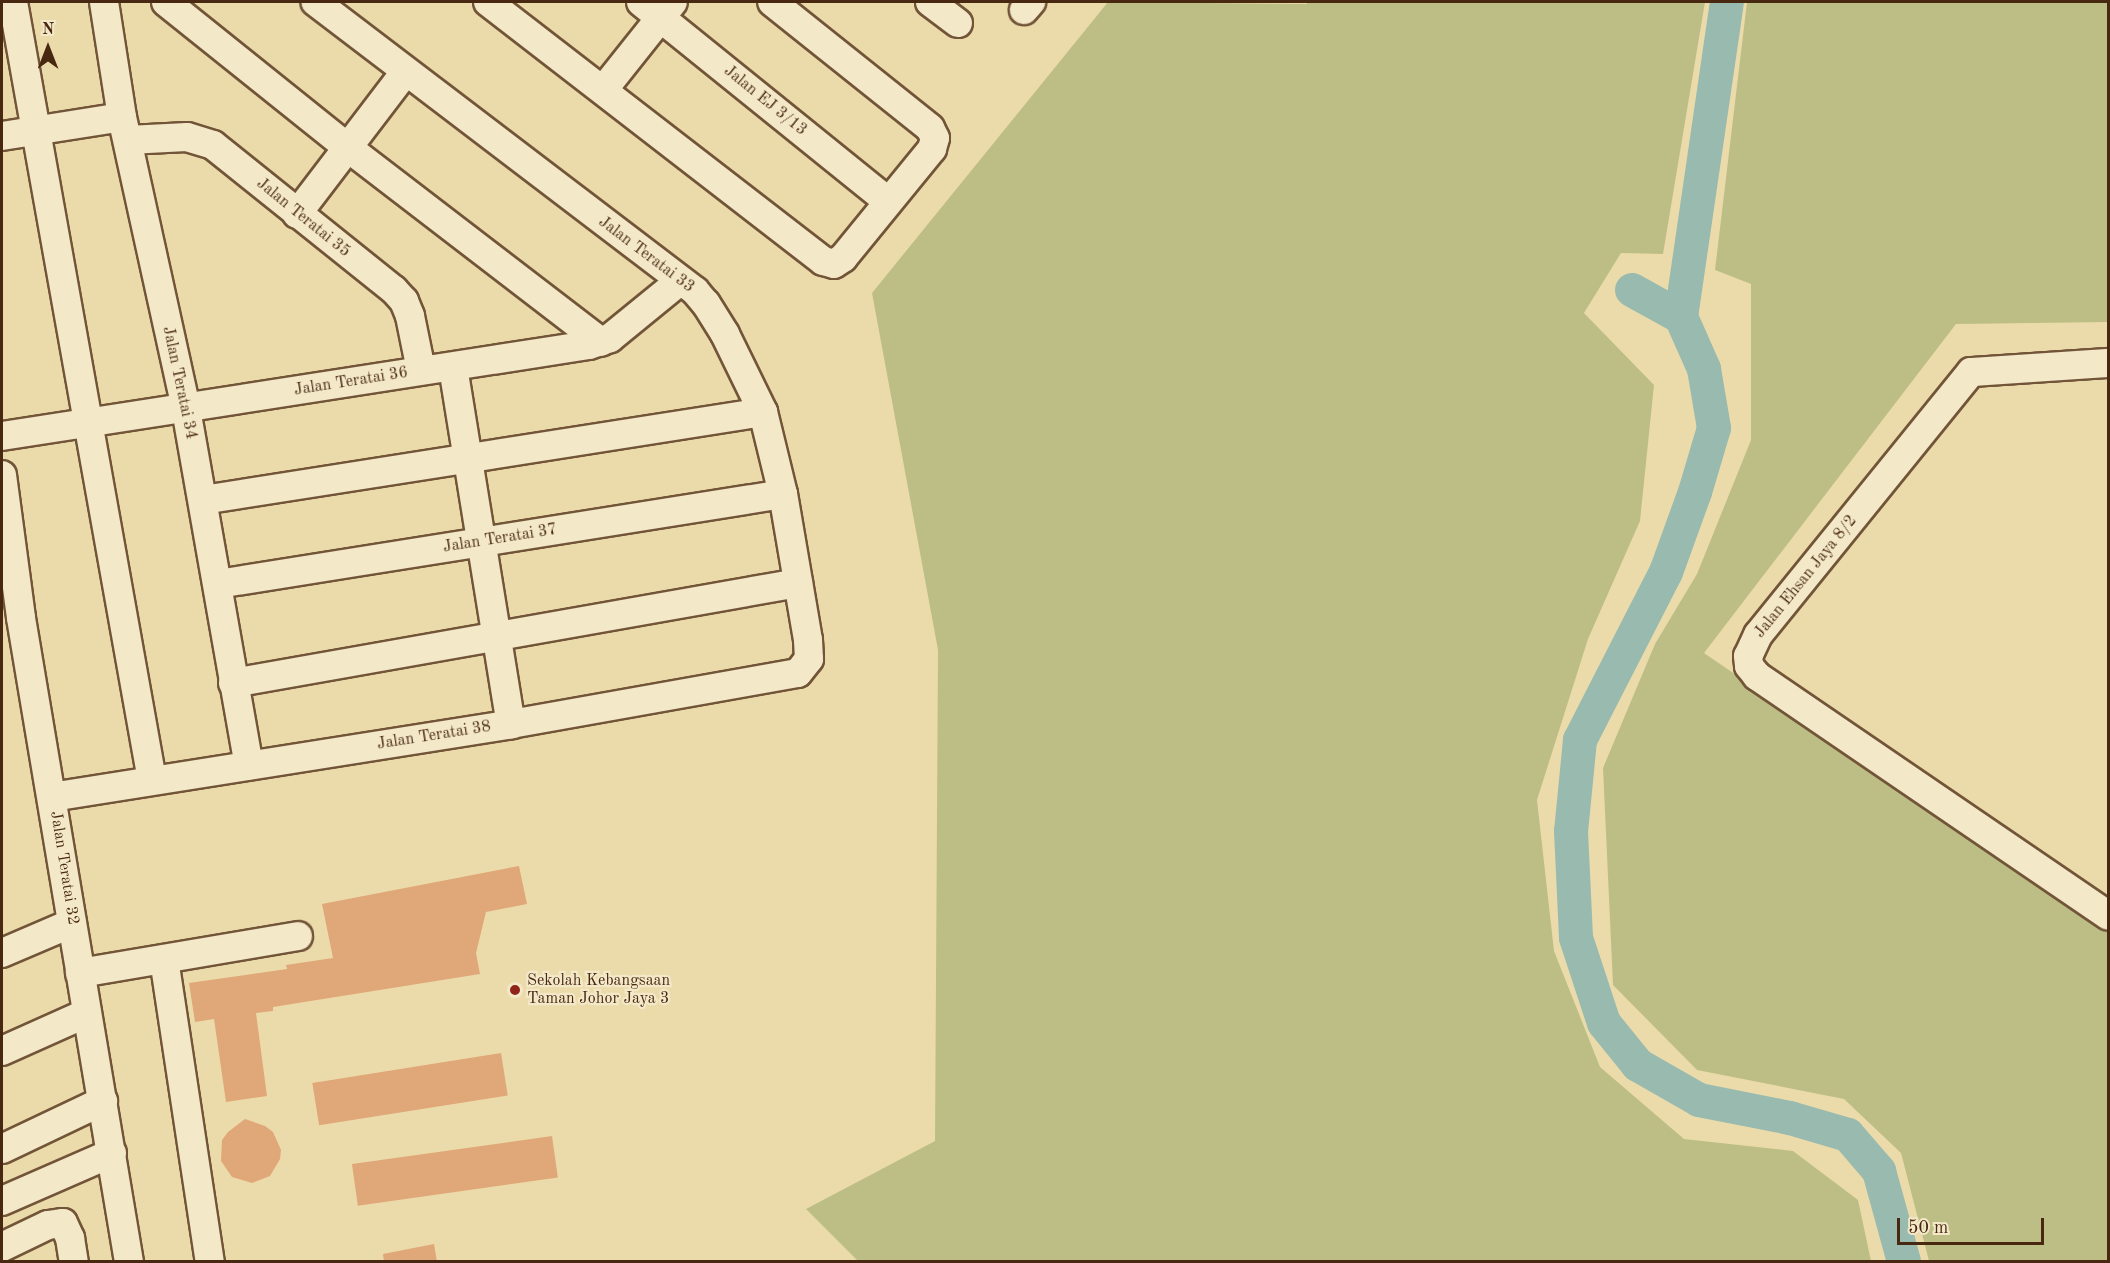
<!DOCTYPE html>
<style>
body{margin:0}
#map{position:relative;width:2110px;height:1263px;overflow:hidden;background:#ecdbaa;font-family:"Old Standard TT",serif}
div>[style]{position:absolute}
.green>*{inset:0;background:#bdbe85}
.river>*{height:34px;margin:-17px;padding:0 17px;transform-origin:17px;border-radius:17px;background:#99baae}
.building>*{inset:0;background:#e0a778;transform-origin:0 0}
.roads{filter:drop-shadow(2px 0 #725538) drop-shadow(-2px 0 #725538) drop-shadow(0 2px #725538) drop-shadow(0 -2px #725538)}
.minor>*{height:28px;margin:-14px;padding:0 14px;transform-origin:14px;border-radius:14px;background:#f3e8c8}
.dots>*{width:16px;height:16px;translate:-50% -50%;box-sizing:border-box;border:3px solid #f3e8c8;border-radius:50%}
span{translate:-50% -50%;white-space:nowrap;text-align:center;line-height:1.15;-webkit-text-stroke:4.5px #f3e8c8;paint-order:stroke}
.street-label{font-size:16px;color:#492812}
.poi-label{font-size:16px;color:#492812}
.left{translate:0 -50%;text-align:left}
.frame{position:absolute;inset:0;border:3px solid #492812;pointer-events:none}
.north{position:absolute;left:18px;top:18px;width:60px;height:60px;-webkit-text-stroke:4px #f3e8c8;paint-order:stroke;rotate:0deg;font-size:16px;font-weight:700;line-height:24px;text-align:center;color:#492812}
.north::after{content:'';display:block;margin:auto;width:21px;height:27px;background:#492812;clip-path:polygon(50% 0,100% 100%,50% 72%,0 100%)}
.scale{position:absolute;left:1897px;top:1218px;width:147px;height:27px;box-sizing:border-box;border:3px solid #492812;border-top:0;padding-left:8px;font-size:18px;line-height:21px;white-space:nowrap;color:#492812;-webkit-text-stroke:4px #f3e8c8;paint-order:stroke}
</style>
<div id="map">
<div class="green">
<i style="clip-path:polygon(1108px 2px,1307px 4px,1307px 2px,1705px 2px,1663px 254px,1621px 253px,1584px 313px,1654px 385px,1640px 521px,1588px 639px,1537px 800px,1554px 951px,1600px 1067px,1684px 1139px,1793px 1151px,1858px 1200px,1871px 1261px,858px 1261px,806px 1209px,935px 1141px,938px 650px,872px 293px)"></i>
<i style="clip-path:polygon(1747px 2px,2108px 2px,2108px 322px,1956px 324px,1704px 653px,2108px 930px,2108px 1261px,1929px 1261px,1901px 1153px,1844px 1099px,1697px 1070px,1613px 985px,1603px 768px,1655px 644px,1697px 574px,1751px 440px,1751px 284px,1715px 270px)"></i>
</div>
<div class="river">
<i style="left:1632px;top:290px;width:56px;rotate:28.9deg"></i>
<i style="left:1681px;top:317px;width:57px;rotate:66.1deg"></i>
<i style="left:1704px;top:369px;width:60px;rotate:80.4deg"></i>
<i style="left:1714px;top:428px;width:67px;rotate:106.5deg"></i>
<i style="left:1695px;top:492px;width:85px;rotate:109.9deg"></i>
<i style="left:1666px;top:572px;width:189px;rotate:117.1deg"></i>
<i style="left:1580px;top:740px;width:91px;rotate:95.6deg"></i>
<i style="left:1571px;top:831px;width:107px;rotate:87.3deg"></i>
<i style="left:1576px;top:938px;width:89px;rotate:71.8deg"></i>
<i style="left:1604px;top:1023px;width:54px;rotate:51deg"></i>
<i style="left:1638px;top:1065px;width:70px;rotate:29.8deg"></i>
<i style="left:1699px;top:1100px;width:93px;rotate:11.2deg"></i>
<i style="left:1790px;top:1118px;width:60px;rotate:16.3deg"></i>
<i style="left:1848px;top:1135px;width:48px;rotate:49.3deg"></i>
<i style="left:1879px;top:1171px;width:94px;rotate:74.6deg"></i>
<i style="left:1681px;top:317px;width:318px;rotate:-81.7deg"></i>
</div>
<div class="building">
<i style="clip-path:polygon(519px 866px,527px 904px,486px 912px,476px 953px,480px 974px,273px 1007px,273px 1011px,256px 1013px,267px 1096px,226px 1102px,214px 1019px,195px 1022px,189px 983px,287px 969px,286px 965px,333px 958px,322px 904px)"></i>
<i style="left:501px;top:1053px;width:43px;height:191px;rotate:81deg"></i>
<i style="clip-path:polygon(245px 1119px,265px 1126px,273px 1132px,281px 1150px,280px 1159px,270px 1176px,252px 1183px,232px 1177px,221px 1161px,222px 1140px,228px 1132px)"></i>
<i style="left:552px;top:1136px;width:42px;height:202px;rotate:82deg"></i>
<i style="clip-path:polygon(434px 1244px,437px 1262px,384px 1262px,383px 1254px)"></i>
</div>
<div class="roads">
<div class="minor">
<i style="left:13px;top:2px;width:790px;rotate:79.87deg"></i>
<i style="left:104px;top:2px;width:116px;rotate:81.1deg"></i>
<i style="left:122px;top:117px;width:299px;rotate:77.6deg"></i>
<i style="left:186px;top:409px;width:362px;rotate:80deg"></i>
<i style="left:166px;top:2px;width:232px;rotate:38.7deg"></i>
<i style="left:347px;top:147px;width:320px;rotate:37.5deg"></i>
<i style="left:488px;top:2px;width:423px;rotate:37.7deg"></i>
<i style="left:823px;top:261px;width:11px;rotate:15deg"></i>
<i style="left:834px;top:264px;width:11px;rotate:-34deg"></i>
<i style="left:843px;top:258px;width:141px;rotate:-50.8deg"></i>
<i style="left:932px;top:149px;width:11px;rotate:-75deg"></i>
<i style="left:935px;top:138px;width:11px;rotate:-117deg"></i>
<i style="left:930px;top:128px;width:202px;rotate:-141.4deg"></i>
<i style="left:641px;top:2px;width:317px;rotate:38.9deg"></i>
<i style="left:930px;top:2px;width:35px;rotate:37deg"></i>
<i style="left:1024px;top:10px;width:11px;rotate:-49deg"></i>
<i style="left:603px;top:90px;width:112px;rotate:-51.5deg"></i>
<i style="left:2px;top:136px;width:121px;rotate:-9deg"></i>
<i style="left:128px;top:140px;width:59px;rotate:-2.9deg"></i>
<i style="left:187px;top:137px;width:27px;rotate:17deg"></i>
<i style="left:213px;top:145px;width:232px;rotate:38.7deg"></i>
<i style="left:394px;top:290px;width:15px;rotate:48deg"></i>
<i style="left:404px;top:301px;width:16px;rotate:68deg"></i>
<i style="left:410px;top:316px;width:55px;rotate:78.5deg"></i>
<i style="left:297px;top:214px;width:178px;rotate:-52.7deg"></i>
<i style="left:2108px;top:363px;width:137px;rotate:176.2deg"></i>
<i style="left:1971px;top:372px;width:338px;rotate:129deg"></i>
<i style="left:1758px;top:635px;width:23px;rotate:115deg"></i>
<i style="left:1748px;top:656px;width:10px;rotate:84deg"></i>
<i style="left:1749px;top:666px;width:13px;rotate:51deg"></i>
<i style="left:1757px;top:676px;width:425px;rotate:34.3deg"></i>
<i style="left:453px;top:367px;width:362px;rotate:80.8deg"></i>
<i style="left:2px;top:436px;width:594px;rotate:-8.81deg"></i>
<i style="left:589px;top:345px;width:22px;rotate:-18deg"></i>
<i style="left:610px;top:338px;width:90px;rotate:-39.2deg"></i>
<i style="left:2px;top:475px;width:144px;rotate:82.4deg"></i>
<i style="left:21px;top:618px;width:653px;rotate:80.48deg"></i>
<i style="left:203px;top:500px;width:567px;rotate:-8.93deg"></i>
<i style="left:218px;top:584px;width:572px;rotate:-9.05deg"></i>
<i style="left:233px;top:683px;width:574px;rotate:-10.04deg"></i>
<i style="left:52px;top:797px;width:465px;rotate:-9deg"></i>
<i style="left:511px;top:724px;width:291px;rotate:-10.1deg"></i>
<i style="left:798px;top:673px;width:18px;rotate:-52deg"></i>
<i style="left:809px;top:659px;width:19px;rotate:-93deg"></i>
<i style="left:808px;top:640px;width:148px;rotate:-99.7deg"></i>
<i style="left:783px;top:494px;width:84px;rotate:-103.7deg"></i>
<i style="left:763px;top:412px;width:87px;rotate:-116deg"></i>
<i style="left:725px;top:334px;width:36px;rotate:-122deg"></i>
<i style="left:706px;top:304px;width:17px;rotate:-130deg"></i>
<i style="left:695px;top:291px;width:477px;rotate:-142.7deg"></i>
<i style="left:2px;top:953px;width:76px;rotate:-23.2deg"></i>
<i style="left:164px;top:959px;width:306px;rotate:81.4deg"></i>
<i style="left:80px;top:973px;width:221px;rotate:-9.6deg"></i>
<i style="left:2px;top:1051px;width:93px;rotate:-24.1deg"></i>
<i style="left:2px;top:1149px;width:112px;rotate:-25.4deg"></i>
<i style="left:2px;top:1201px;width:120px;rotate:-23.6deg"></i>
<i style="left:2px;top:1247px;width:51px;rotate:-25.6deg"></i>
<i style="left:48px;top:1225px;width:15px;rotate:-8deg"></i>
<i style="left:63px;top:1223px;width:17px;rotate:65deg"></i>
<i style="left:70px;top:1238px;width:24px;rotate:81deg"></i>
</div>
</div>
<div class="dots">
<i style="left:515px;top:990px;background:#8f2418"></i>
</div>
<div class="street-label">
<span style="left:765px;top:101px;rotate:39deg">Jalan EJ 3/13</span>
<span style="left:303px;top:218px;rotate:39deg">Jalan Teratai 35</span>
<span style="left:646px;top:255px;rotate:37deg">Jalan Teratai 33</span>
<span style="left:351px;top:382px;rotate:-9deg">Jalan Teratai 36</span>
<span style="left:179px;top:383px;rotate:78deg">Jalan Teratai 34</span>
<span style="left:500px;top:539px;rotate:-9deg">Jalan Teratai 37</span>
<span style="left:1806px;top:577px;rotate:-51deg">Jalan Ehsan Jaya 8/2</span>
<span style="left:434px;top:736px;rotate:-9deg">Jalan Teratai 38</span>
<span style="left:64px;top:868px;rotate:81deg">Jalan Teratai 32</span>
</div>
<div class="poi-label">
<span class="left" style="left:527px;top:990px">Sekolah Kebangsaan<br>Taman Johor Jaya 3</span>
</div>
<div class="frame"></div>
<div class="north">N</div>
<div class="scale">50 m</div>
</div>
